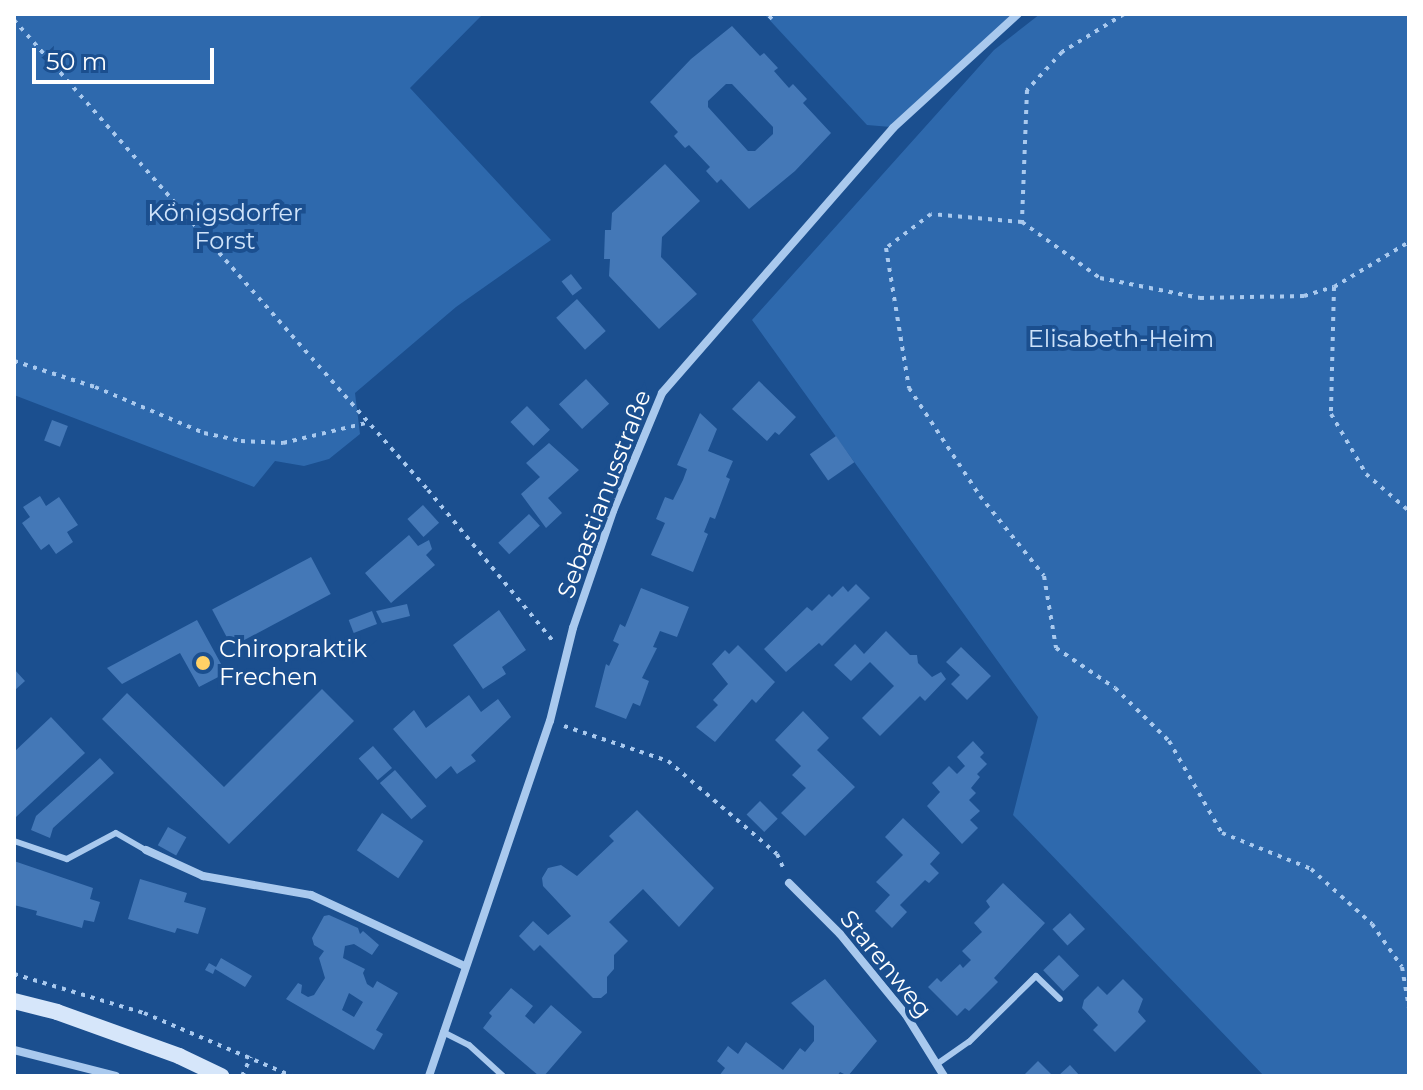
<!DOCTYPE html>
<meta charset="utf-8">
<style>
body{margin:0}
#map{position:relative;width:1423px;height:1090px;overflow:hidden;background:#1b4f8f;font-family:Montserrat,sans-serif}
div>[style]{position:absolute}
.green>*{inset:0;background:#2e69ad}
.building>*{inset:0;background:#4478b7;transform-origin:0 0}
.path>*{height:4px;margin-top:-2px;transform-origin:0;background:repeating-linear-gradient(90deg,#a9c9ee 0 4px,transparent 0 10px)}
.lane>*{height:6px;margin:-3px;padding:0 3px;transform-origin:3px;border-radius:3px;background:#a9c9ee}
.street>*{height:8px;margin:-4px;padding:0 4px;transform-origin:4px;border-radius:4px;background:#a9c9ee}
.secondary>*{height:16px;margin:-8px;padding:0 8px;transform-origin:8px;border-radius:8px;background:#d6e6fa}
.dots>*{width:22px;height:22px;translate:-50% -50%;box-sizing:border-box;border:4px solid #1b4f8f;border-radius:50%}
span{translate:-50% -50%;white-space:nowrap;text-align:center;line-height:1.15;-webkit-text-stroke:8px #1b4f8f;paint-order:stroke}
.park-label{font-size:24px;color:#cfe3fa}
.street-label{font-size:24px;color:#fff}
.poi-label{font-size:24px;color:#fff}
.left{translate:0 -50%;text-align:left}
.frame{position:absolute;inset:0;border:16px solid #fff;pointer-events:none}
.scale{position:absolute;left:32px;top:48px;width:182px;height:36px;box-sizing:border-box;border:4px solid #fff;border-top:0;padding-left:10px;font-size:24px;line-height:28px;white-space:nowrap;color:#fff;-webkit-text-stroke:6px #1b4f8f;paint-order:stroke}
</style>
<div id="map">
<div class="green">
<i style="clip-path:polygon(14px 14px,483px 14px,410px 88px,551px 240px,456px 307px,355px 393px,360px 434px,329px 459px,304px 466px,275px 461px,254px 487px,14px 395px)"></i>
<i style="clip-path:polygon(764px 14px,1014px 14px,891px 127px,867px 125px)"></i>
<i style="clip-path:polygon(1040px 14px,1409px 14px,1409px 1076px,1264px 1076px,1013px 815px,1038px 717px,752px 320px,994px 50px)"></i>
</div>
<div class="building">
<i style="clip-path:polygon(evenodd,732px 26px,760px 56px,764px 53px,778px 68px,774px 71px,789px 88px,793px 84px,807px 99px,803px 103px,831px 133px,795px 171px,749px 209px,721px 179px,717px 183px,706px 171px,710px 167px,689px 145px,685px 148px,674px 136px,678px 132px,650px 102px,691px 59px,732px 26px,726px 84px,732px 84px,773px 127px,773px 134px,755px 151px,748px 151px,708px 107px,708px 101px,726px 84px)"></i>
<i style="clip-path:polygon(665px 164px,700px 201px,662px 237px,661px 257px,697px 294px,659px 329px,609px 276px,610px 259px,604px 259px,605px 230px,611px 230px,612px 213px)"></i>
<i style="left:571px;top:274px;width:18px;height:12px;rotate:52deg"></i>
<i style="left:577px;top:299px;width:43px;height:28px;rotate:48deg"></i>
<i style="left:586px;top:379px;width:34px;height:37px;rotate:47deg"></i>
<i style="clip-path:polygon(759px 381px,796px 417px,779px 435px,775px 432px,767px 441px,732px 409px)"></i>
<i style="left:527px;top:406px;width:33px;height:23px;rotate:46deg"></i>
<i style="clip-path:polygon(700px 413px,717px 429px,708px 451px,733px 461px,726px 477px,730px 479px,715px 519px,710px 517px,704px 532px,708px 534px,693px 572px,651px 555px,665px 523px,656px 519px,665px 497px,673px 500px,683px 480px,687px 469px,677px 465px)"></i>
<i style="left:52px;top:420px;width:17px;height:22px;rotate:21deg"></i>
<i style="left:836px;top:436px;width:32px;height:32px;rotate:55deg"></i>
<i style="clip-path:polygon(549px 443px,579px 470px,548px 498px,562px 513px,546px 528px,521px 494px,540px 477px,526px 463px)"></i>
<i style="clip-path:polygon(40px 496px,46px 506px,59px 497px,78px 525px,67px 532px,73px 542px,56px 554px,49px 544px,41px 550px,22px 523px,30px 517px,23px 507px)"></i>
<i style="left:423px;top:505px;width:24px;height:21px;rotate:48deg"></i>
<i style="left:529px;top:514px;width:16px;height:42px;rotate:47deg"></i>
<i style="clip-path:polygon(409px 535px,418px 546px,429px 540px,432px 549px,426px 555px,435px 565px,391px 603px,365px 573px)"></i>
<i style="left:311px;top:557px;width:42px;height:112px;rotate:62deg"></i>
<i style="clip-path:polygon(856px 584px,870px 598px,822px 646px,819px 643px,786px 672px,764px 649px,807px 607px,812px 611px,829px 594px,832px 597px,843px 586px,848px 592px)"></i>
<i style="clip-path:polygon(641px 588px,689px 607px,677px 637px,660px 631px,653px 647px,657px 648px,642px 678px,649px 681px,640px 706px,633px 703px,626px 719px,595px 707px,606px 664px,609px 666px,619px 644px,613px 641px,620px 624px,625px 627px)"></i>
<i style="clip-path:polygon(407px 604px,410px 616px,382px 623px,376px 611px)"></i>
<i style="clip-path:polygon(499px 610px,526px 650px,502px 667px,506px 674px,483px 689px,453px 645px)"></i>
<i style="left:372px;top:611px;width:14px;height:25px;rotate:69deg"></i>
<i style="clip-path:polygon(197px 620px,226px 673px,199px 687px,180px 653px,122px 684px,107px 668px)"></i>
<i style="clip-path:polygon(886px 631px,910px 655px,917px 655px,918px 663px,932px 677px,941px 672px,946px 679px,925px 701px,920px 696px,880px 736px,862px 718px,894px 686px,870px 662px,851px 681px,834px 665px,855px 644px,864px 654px)"></i>
<i style="clip-path:polygon(738px 645px,775px 682px,756px 703px,752px 699px,715px 742px,696px 727px,718px 705px,713px 700px,728px 684px,712px 664px,725px 650px,729px 654px)"></i>
<i style="clip-path:polygon(961px 647px,991px 676px,967px 700px,951px 684px,960px 675px,946px 662px)"></i>
<i style="clip-path:polygon(14px 669px,25px 681px,14px 691px)"></i>
<i style="clip-path:polygon(322px 689px,354px 721px,229px 844px,102px 719px,127px 693px,224px 787px)"></i>
<i style="clip-path:polygon(469px 695px,481px 712px,498px 699px,511px 717px,471px 755px,476px 761px,457px 774px,451px 766px,436px 779px,393px 729px,414px 710px,426px 728px)"></i>
<i style="clip-path:polygon(803px 711px,829px 738px,817px 750px,855px 787px,805px 836px,781px 813px,806px 788px,792px 775px,801px 766px,775px 740px)"></i>
<i style="clip-path:polygon(51px 717px,85px 753px,16px 817px,14px 752px)"></i>
<i style="clip-path:polygon(973px 741px,984px 753px,980px 757px,987px 764px,977px 774px,980px 777px,971px 788px,976px 793px,969px 800px,980px 811px,970px 820px,978px 828px,962px 844px,927px 806px,940px 792px,932px 783px,949px 766px,957px 774px,965px 766px,957px 757px)"></i>
<i style="left:373px;top:746px;width:29px;height:19px;rotate:49deg"></i>
<i style="clip-path:polygon(100px 758px,114px 773px,53px 828px,50px 838px,31px 830px,36px 816px)"></i>
<i style="left:395px;top:770px;width:48px;height:20px;rotate:49deg"></i>
<i style="left:760px;top:801px;width:25px;height:19px;rotate:45deg"></i>
<i style="clip-path:polygon(637px 810px,714px 888px,679px 927px,643px 889px,609px 922px,628px 941px,614px 955px,614px 969px,607px 977px,607px 993px,601px 998px,593px 998px,540px 945px,534px 951px,519px 936px,533px 921px,548px 935px,571px 916px,543px 886px,542px 878px,548px 868px,561px 865px,577px 876px,614px 841px,609px 836px)"></i>
<i style="left:382px;top:813px;width:50px;height:45px;rotate:34deg"></i>
<i style="clip-path:polygon(903px 818px,940px 853px,930px 864px,939px 873px,929px 883px,925px 880px,900px 905px,907px 912px,892px 928px,875px 911px,890px 895px,876px 882px,903px 855px,885px 837px)"></i>
<i style="left:168px;top:827px;width:21px;height:21px;rotate:29deg"></i>
<i style="clip-path:polygon(14px 861px,93px 888px,90px 899px,100px 902px,94px 922px,84px 920px,82px 928px,36px 915px,37px 911px,14px 905px)"></i>
<i style="clip-path:polygon(140px 879px,187px 893px,184px 902px,206px 908px,198px 934px,177px 928px,175px 933px,128px 919px)"></i>
<i style="clip-path:polygon(1003px 883px,1045px 923px,994px 978px,998px 982px,969px 1011px,965px 1008px,957px 1016px,928px 987px,937px 978px,941px 982px,960px 964px,963px 968px,971px 960px,962px 951px,982px 932px,974px 923px,990px 907px,986px 901px)"></i>
<i style="left:1070px;top:913px;width:22px;height:24px;rotate:47deg"></i>
<i style="clip-path:polygon(evenodd,329px 915px,358px 928px,360px 934px,363px 931px,379px 945px,372px 955px,354px 944px,345px 946px,343px 958px,365px 969px,363px 973px,367px 984px,373px 988px,377px 981px,398px 993px,376px 1030px,383px 1034px,374px 1050px,286px 999px,298px 983px,302px 985px,301px 993px,308px 997px,314px 995px,325px 978px,319px 958px,324px 951px,314px 945px,312px 938px,324px 916px,329px 915px,349px 993px,363px 1002px,354px 1017px,342px 1010px,349px 993px)"></i>
<i style="left:1059px;top:955px;width:29px;height:22px;rotate:46deg"></i>
<i style="clip-path:polygon(221px 958px,252px 976px,245px 987px,215px 969px,213px 974px,205px 970px,209px 963px,216px 967px)"></i>
<i style="clip-path:polygon(825px 979px,877px 1041px,848px 1076px,840px 1072px,837px 1076px,719px 1076px,725px 1068px,717px 1061px,728px 1046px,738px 1054px,746px 1042px,783px 1070px,800px 1048px,805px 1052px,814px 1041px,814px 1026px,791px 1003px)"></i>
<i style="clip-path:polygon(1123px 979px,1143px 999px,1138px 1012px,1146px 1021px,1115px 1052px,1093px 1030px,1098px 1025px,1082px 1008px,1084px 1000px,1098px 986px,1107px 995px)"></i>
<i style="clip-path:polygon(511px 988px,533px 1006px,525px 1016px,534px 1024px,551px 1005px,582px 1032px,544px 1076px,539px 1076px,483px 1028px,492px 1016px,489px 1013px)"></i>
<i style="clip-path:polygon(1038px 1061px,1053px 1076px,1023px 1076px)"></i>
<i style="clip-path:polygon(1070px 1065px,1080px 1076px,1058px 1076px)"></i>
</div>
<div class="path">
<i style="left:1124px;top:14px;width:73px;rotate:148.5deg"></i>
<i style="left:1062px;top:52px;width:52px;rotate:132.6deg"></i>
<i style="left:1027px;top:90px;width:132px;rotate:92.2deg"></i>
<i style="left:1022px;top:222px;width:91px;rotate:-175deg"></i>
<i style="left:931px;top:214px;width:56px;rotate:142.9deg"></i>
<i style="left:886px;top:248px;width:142px;rotate:80.7deg"></i>
<i style="left:909px;top:388px;width:129px;rotate:56.7deg"></i>
<i style="left:980px;top:496px;width:102px;rotate:51.3deg"></i>
<i style="left:1044px;top:576px;width:73px;rotate:80.5deg"></i>
<i style="left:1056px;top:648px;width:71px;rotate:34.1deg"></i>
<i style="left:1115px;top:688px;width:76px;rotate:44.5deg"></i>
<i style="left:1169px;top:741px;width:106px;rotate:60.1deg"></i>
<i style="left:1222px;top:833px;width:96px;rotate:22deg"></i>
<i style="left:1311px;top:869px;width:82px;rotate:42deg"></i>
<i style="left:1372px;top:924px;width:52px;rotate:55.1deg"></i>
<i style="left:1402px;top:967px;width:42px;rotate:80.3deg"></i>
<i style="left:769px;top:19px;width:7px;rotate:-45deg"></i>
<i style="left:14px;top:20px;width:626px;rotate:48.62deg"></i>
<i style="left:428px;top:490px;width:195px;rotate:50.4deg"></i>
<i style="left:1022px;top:222px;width:96px;rotate:35.7deg"></i>
<i style="left:1100px;top:278px;width:102px;rotate:11.3deg"></i>
<i style="left:1200px;top:298px;width:104px;rotate:-1.1deg"></i>
<i style="left:1304px;top:296px;width:31px;rotate:-17deg"></i>
<i style="left:1334px;top:287px;width:87px;rotate:-31deg"></i>
<i style="left:1334px;top:287px;width:127px;rotate:91.4deg"></i>
<i style="left:1331px;top:414px;width:69px;rotate:59.7deg"></i>
<i style="left:1366px;top:474px;width:57px;rotate:40.7deg"></i>
<i style="left:14px;top:361px;width:85px;rotate:17.8deg"></i>
<i style="left:95px;top:387px;width:118px;rotate:22.9deg"></i>
<i style="left:204px;top:433px;width:38px;rotate:12deg"></i>
<i style="left:241px;top:441px;width:42px;rotate:2.7deg"></i>
<i style="left:283px;top:443px;width:85px;rotate:-13.5deg"></i>
<i style="left:564px;top:726px;width:110px;rotate:18.6deg"></i>
<i style="left:668px;top:761px;width:143px;rotate:40.5deg"></i>
<i style="left:777px;top:854px;width:17px;rotate:66deg"></i>
<i style="left:14px;top:974px;width:136px;rotate:16.7deg"></i>
<i style="left:144px;top:1013px;width:161px;rotate:23.1deg"></i>
<i style="left:242px;top:1076px;width:21px;rotate:-65deg"></i>
</div>
<div class="lane">
<i style="left:14px;top:841px;width:56px;rotate:18.8deg"></i>
<i style="left:67px;top:859px;width:55px;rotate:-28deg"></i>
<i style="left:116px;top:833px;width:34px;rotate:30deg"></i>
<i style="left:443px;top:1032px;width:29px;rotate:27deg"></i>
<i style="left:469px;top:1045px;width:46px;rotate:42.4deg"></i>
<i style="left:937px;top:1064px;width:39px;rotate:-35deg"></i>
<i style="left:969px;top:1042px;width:94px;rotate:-44.6deg"></i>
<i style="left:1036px;top:976px;width:33px;rotate:44deg"></i>
</div>
<div class="street">
<i style="left:146px;top:850px;width:63px;rotate:24.5deg"></i>
<i style="left:203px;top:876px;width:110px;rotate:10deg"></i>
<i style="left:311px;top:895px;width:170px;rotate:24.8deg"></i>
<i style="left:789px;top:883px;width:72px;rotate:45deg"></i>
<i style="left:840px;top:934px;width:104px;rotate:50.8deg"></i>
<i style="left:906px;top:1015px;width:72px;rotate:58.1deg"></i>
<i style="left:14px;top:1050px;width:105px;rotate:14.3deg"></i>
<i style="left:429px;top:1076px;width:375px;rotate:-71.2deg"></i>
<i style="left:550px;top:721px;width:96px;rotate:-76.1deg"></i>
<i style="left:573px;top:628px;width:124px;rotate:-71.1deg"></i>
<i style="left:613px;top:511px;width:128px;rotate:-67.4deg"></i>
<i style="left:662px;top:393px;width:352px;rotate:-48.9deg"></i>
<i style="left:893px;top:128px;width:169px;rotate:-42.4deg"></i>
</div>
<div class="secondary">
<i style="left:14px;top:1001px;width:44px;rotate:14.3deg"></i>
<i style="left:57px;top:1012px;width:130px;rotate:19.8deg"></i>
<i style="left:179px;top:1056px;width:47px;rotate:25.5deg"></i>
</div>
<div class="dots">
<i style="left:203px;top:663px;background:#ffd166"></i>
</div>
<div class="park-label">
<span style="left:225px;top:227px">Königsdorfer<br>Forst</span>
<span style="left:1121px;top:339px">Elisabeth-Heim</span>
</div>
<div class="street-label">
<span style="left:604px;top:494px;rotate:-69deg">Sebastianusstraße</span>
<span style="left:886px;top:964px;rotate:51deg">Starenweg</span>
</div>
<div class="poi-label">
<span class="left" style="left:219px;top:663px">Chiropraktik<br>Frechen</span>
</div>
<div class="frame"></div>
<div class="scale">50 m</div>
</div>
